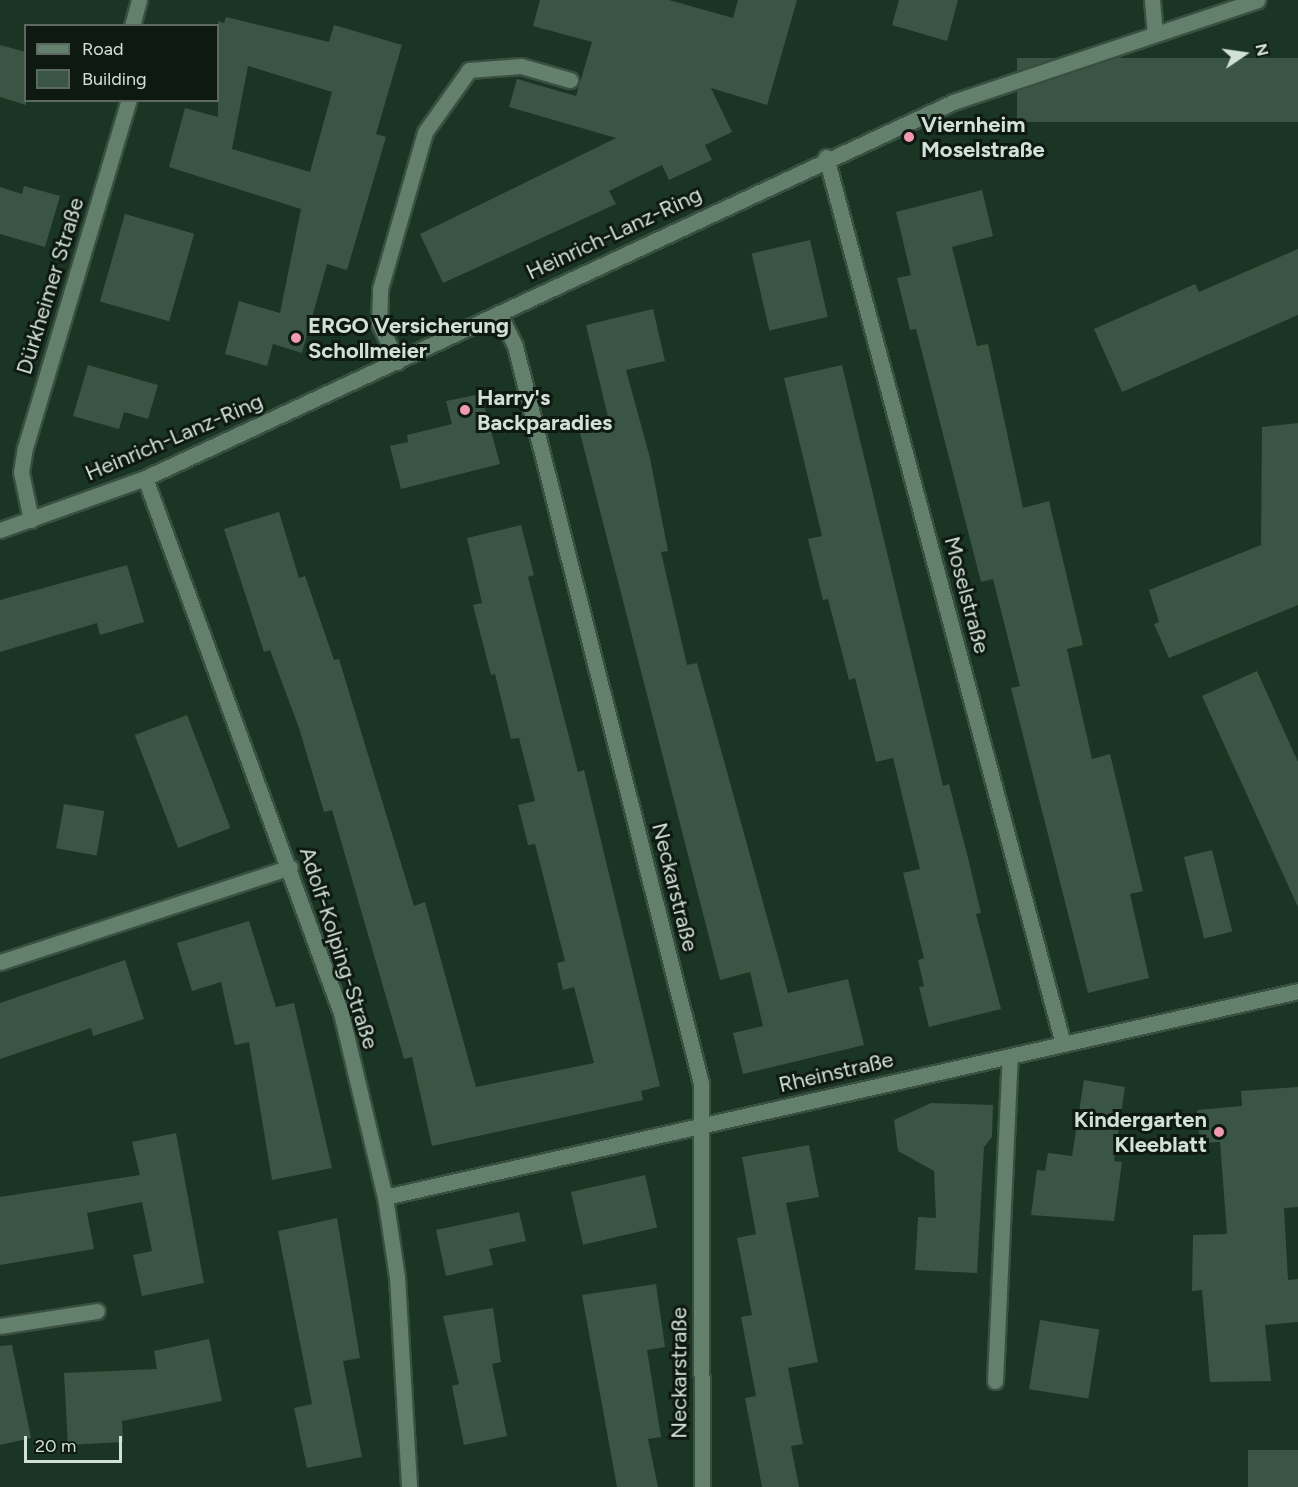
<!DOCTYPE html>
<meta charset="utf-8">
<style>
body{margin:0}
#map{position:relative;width:1298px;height:1487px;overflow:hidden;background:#1b3524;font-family:Figtree,sans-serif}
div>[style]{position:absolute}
.building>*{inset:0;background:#3a5543;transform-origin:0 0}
.roads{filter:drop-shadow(2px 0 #394f42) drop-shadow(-2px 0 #394f42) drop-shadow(0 2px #394f42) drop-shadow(0 -2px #394f42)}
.service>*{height:15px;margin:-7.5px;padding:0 7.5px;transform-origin:7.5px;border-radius:7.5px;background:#63806d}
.minor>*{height:15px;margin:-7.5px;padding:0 7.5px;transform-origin:7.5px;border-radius:7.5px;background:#63806d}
.tertiary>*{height:15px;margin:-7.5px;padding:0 7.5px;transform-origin:7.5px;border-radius:7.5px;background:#63806d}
.dots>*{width:16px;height:16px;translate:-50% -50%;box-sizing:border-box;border:3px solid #0e1912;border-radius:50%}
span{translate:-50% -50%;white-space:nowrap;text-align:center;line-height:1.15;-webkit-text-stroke:6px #0e1912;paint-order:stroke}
.poi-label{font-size:22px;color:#d2e1d7;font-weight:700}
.left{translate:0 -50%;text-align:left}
.right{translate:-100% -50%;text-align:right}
.street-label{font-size:22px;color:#d2e1d7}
.legend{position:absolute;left:24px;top:24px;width:195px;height:78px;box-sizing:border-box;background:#0e1912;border:2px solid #5c6961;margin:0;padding:8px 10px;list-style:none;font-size:18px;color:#d2e1d7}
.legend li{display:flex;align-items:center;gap:12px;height:30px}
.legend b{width:30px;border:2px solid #5c6961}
.north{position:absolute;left:1214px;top:24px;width:60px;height:60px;-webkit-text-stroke:4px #0e1912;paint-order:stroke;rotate:77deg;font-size:16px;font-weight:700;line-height:24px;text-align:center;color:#d2e1d7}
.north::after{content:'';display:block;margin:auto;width:21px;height:27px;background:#d2e1d7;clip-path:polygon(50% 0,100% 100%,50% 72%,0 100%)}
.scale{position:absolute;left:24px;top:1436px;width:98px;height:27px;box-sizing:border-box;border:3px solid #d2e1d7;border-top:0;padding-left:8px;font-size:18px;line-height:21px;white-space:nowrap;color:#d2e1d7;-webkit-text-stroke:4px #0e1912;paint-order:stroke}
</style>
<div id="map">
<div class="building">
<i style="clip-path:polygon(540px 0,669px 0,733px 18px,738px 0,797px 0,767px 105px,711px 88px,732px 132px,705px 145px,712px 160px,669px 180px,662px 165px,609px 191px,616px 204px,443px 283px,420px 234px,616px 138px,509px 107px,517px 79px,576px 96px,592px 42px,533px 26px)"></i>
<i style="clip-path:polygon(899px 0,958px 0,947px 41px,892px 25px)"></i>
<i style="clip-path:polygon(evenodd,226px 17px,329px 42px,334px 25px,402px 45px,376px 134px,386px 137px,347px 270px,327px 264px,302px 353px,273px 344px,267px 366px,225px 354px,239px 301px,280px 313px,301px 209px,169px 167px,185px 108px,218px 117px,218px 21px,224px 23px,226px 17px,248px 66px,332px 92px,310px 172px,232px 149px,248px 66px)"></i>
<i style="clip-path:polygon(0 45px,26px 52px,26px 105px,0 97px)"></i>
<i style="left:1298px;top:58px;width:64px;height:281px;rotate:90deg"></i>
<i style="clip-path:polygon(24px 186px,60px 196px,45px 247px,0 234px,0 187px,22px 194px)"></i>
<i style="clip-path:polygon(982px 190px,993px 236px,952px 247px,977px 346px,988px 344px,1023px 508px,1049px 501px,1083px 645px,1067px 649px,1092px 759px,1110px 754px,1143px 891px,1130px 894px,1149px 978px,1088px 993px,1011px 688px,1020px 686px,993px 579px,981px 582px,916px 329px,910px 330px,897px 278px,911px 275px,896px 212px)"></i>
<i style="left:125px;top:214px;width:72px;height:91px;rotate:16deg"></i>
<i style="left:810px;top:240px;width:79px;height:60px;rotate:77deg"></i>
<i style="clip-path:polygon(1298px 249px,1298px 315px,1122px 392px,1094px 329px,1195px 284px,1199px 292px)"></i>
<i style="clip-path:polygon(653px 309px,665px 361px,626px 370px,650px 458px,668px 551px,661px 552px,687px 665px,697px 663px,788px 993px,848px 979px,864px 1045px,743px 1074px,733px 1033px,763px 1026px,750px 972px,720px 980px,578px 425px,608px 417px,586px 325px)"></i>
<i style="clip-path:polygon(88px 365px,158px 385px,148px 419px,124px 412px,119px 429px,73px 416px)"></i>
<i style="clip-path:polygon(842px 365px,943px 786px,949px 784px,968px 858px,981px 913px,976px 914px,1001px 1009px,929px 1027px,919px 987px,924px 986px,918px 960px,924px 958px,903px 873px,920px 869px,893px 758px,876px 762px,855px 678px,849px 680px,828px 599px,823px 600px,808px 539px,822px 536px,784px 378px)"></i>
<i style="clip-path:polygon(481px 394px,500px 464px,401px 489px,390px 446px,408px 442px,407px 435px,452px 424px,446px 401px)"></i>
<i style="clip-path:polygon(1298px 423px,1298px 605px,1169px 658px,1154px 624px,1159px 622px,1149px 590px,1261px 545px,1262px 427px)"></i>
<i style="clip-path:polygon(279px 512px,299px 578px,305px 576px,334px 660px,339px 659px,414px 906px,425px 902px,476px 1087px,594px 1063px,574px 987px,563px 990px,557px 963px,565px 961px,535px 844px,528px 845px,518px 805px,535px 801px,519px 738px,511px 739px,495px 674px,491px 675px,473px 605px,482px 603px,467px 538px,521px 525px,534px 575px,528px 577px,578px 772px,584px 770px,660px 1086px,641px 1091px,643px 1100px,432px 1146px,412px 1057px,404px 1059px,332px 810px,324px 812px,299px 728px,270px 650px,264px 652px,224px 529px)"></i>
<i style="clip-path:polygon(127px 565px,144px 622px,100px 635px,97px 623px,0 652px,0 600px)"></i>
<i style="clip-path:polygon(1257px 671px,1298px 762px,1298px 907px,1202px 696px)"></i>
<i style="left:187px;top:715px;width:121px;height:56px;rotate:69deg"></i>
<i style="left:64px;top:804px;width:41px;height:45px;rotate:10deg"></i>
<i style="left:1212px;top:850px;width:84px;height:29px;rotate:76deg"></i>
<i style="clip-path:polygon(249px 921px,276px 1007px,294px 1003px,332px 1168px,272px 1180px,249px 1042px,235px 1045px,221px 982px,192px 991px,177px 943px)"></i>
<i style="clip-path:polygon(125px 960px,144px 1019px,93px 1036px,91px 1028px,0 1059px,0 1003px)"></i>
<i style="clip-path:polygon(1084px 1080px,1125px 1087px,1114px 1161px,1122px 1162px,1114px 1221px,1031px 1215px,1037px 1170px,1045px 1171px,1048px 1153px,1072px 1156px)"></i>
<i style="clip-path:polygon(1298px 1087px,1298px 1207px,1284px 1208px,1288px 1280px,1298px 1279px,1298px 1322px,1265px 1325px,1271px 1381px,1210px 1382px,1202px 1290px,1192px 1291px,1193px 1235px,1227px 1234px,1220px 1142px,1200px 1143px,1197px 1110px,1242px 1106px,1241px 1091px)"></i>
<i style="clip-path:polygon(931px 1103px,993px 1105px,992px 1137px,984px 1147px,977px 1273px,915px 1270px,918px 1217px,936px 1218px,934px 1171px,898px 1151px,894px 1120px)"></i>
<i style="clip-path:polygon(176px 1133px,204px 1283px,142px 1296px,133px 1255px,152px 1251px,142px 1202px,87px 1213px,94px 1249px,0 1265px,0 1197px,140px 1175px,132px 1142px)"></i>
<i style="clip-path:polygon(809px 1145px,819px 1197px,786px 1203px,818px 1362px,788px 1368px,803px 1444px,791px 1446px,799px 1487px,762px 1487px,745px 1398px,756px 1396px,741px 1317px,752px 1315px,737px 1238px,756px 1234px,742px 1157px)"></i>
<i style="left:645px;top:1175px;width:54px;height:76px;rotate:77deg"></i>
<i style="clip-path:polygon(519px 1212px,526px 1241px,489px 1249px,493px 1265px,446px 1276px,436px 1230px)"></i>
<i style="clip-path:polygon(337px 1218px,360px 1358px,343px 1361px,362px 1457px,307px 1468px,294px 1408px,312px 1404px,278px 1231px)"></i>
<i style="clip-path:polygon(656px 1284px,665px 1347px,647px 1350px,661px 1437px,648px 1439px,658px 1487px,617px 1487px,582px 1295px)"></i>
<i style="clip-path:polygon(493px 1308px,501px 1362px,492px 1364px,507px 1436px,464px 1445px,452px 1386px,459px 1384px,443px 1316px)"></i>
<i style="left:1040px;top:1320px;width:60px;height:70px;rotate:9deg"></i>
<i style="clip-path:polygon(209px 1339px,222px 1401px,122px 1421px,123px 1442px,68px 1445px,64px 1373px,157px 1369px,154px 1351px)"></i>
<i style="clip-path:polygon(12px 1345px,31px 1438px,0 1445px,0 1346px)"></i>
<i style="left:1298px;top:1450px;width:37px;height:50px;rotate:90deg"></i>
</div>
<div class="roads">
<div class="service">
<i style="left:1152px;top:0;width:33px;rotate:85deg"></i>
<i style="left:132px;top:26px;width:27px;rotate:-75deg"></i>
<i style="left:469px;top:70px;width:52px;rotate:-4.4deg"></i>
<i style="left:521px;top:66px;width:51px;rotate:15.9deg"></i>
<i style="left:995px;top:1381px;width:325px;rotate:-87.4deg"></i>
</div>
<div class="minor">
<i style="left:826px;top:157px;width:918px;rotate:75.04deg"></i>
<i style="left:499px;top:313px;width:37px;rotate:64deg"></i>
<i style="left:515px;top:346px;width:760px;rotate:75.84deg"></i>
<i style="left:701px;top:1083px;width:404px;rotate:89.9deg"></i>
<i style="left:397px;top:362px;width:43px;rotate:-114.8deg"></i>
<i style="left:379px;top:323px;width:34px;rotate:-88deg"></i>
<i style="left:380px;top:289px;width:163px;rotate:-74deg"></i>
<i style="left:425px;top:132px;width:76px;rotate:-54.6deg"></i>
<i style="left:145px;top:478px;width:570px;rotate:69.88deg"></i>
<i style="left:341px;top:1013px;width:189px;rotate:76.6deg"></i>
<i style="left:385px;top:1197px;width:81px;rotate:81.5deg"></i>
<i style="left:397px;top:1277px;width:210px;rotate:86.7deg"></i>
<i style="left:31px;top:520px;width:49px;rotate:-101.8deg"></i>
<i style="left:21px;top:472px;width:24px;rotate:-81deg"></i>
<i style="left:25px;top:448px;width:363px;rotate:-73.4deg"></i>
<i style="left:0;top:962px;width:305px;rotate:-18.1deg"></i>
<i style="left:385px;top:1197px;width:936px;rotate:-12.71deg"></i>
<i style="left:0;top:1326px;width:98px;rotate:-8.8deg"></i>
</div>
<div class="tertiary">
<i style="left:0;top:530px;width:154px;rotate:-19.7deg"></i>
<i style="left:145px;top:478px;width:891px;rotate:-24.95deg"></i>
<i style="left:953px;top:102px;width:321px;rotate:-18.5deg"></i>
</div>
</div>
<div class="dots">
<i style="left:909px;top:137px;background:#f29aaf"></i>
<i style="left:296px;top:338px;background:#f29aaf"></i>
<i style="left:465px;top:410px;background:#f29aaf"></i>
<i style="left:1219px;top:1132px;background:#f29aaf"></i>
</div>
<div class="poi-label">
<span class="left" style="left:921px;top:137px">Viernheim<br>Moselstraße</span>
<span class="left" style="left:308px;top:338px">ERGO Versicherung<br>Schollmeier</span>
<span class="left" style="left:477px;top:410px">Harry's<br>Backparadies</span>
<span class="right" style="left:1207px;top:1132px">Kindergarten<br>Kleeblatt</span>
</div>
<div class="street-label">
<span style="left:614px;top:233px;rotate:-25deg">Heinrich-Lanz-Ring</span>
<span style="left:50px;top:286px;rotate:-73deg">Dürkheimer Straße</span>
<span style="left:174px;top:437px;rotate:-23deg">Heinrich-Lanz-Ring</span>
<span style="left:967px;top:595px;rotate:75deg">Moselstraße</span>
<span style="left:675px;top:887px;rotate:76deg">Neckarstraße</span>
<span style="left:339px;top:948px;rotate:72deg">Adolf-Kolping-Straße</span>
<span style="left:836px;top:1072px;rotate:-13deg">Rheinstraße</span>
<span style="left:679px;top:1373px;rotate:-90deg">Neckarstraße</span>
</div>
<ul class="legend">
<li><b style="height:8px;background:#63806d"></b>Road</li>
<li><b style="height:16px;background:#3a5543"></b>Building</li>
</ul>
<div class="north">N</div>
<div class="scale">20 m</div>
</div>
